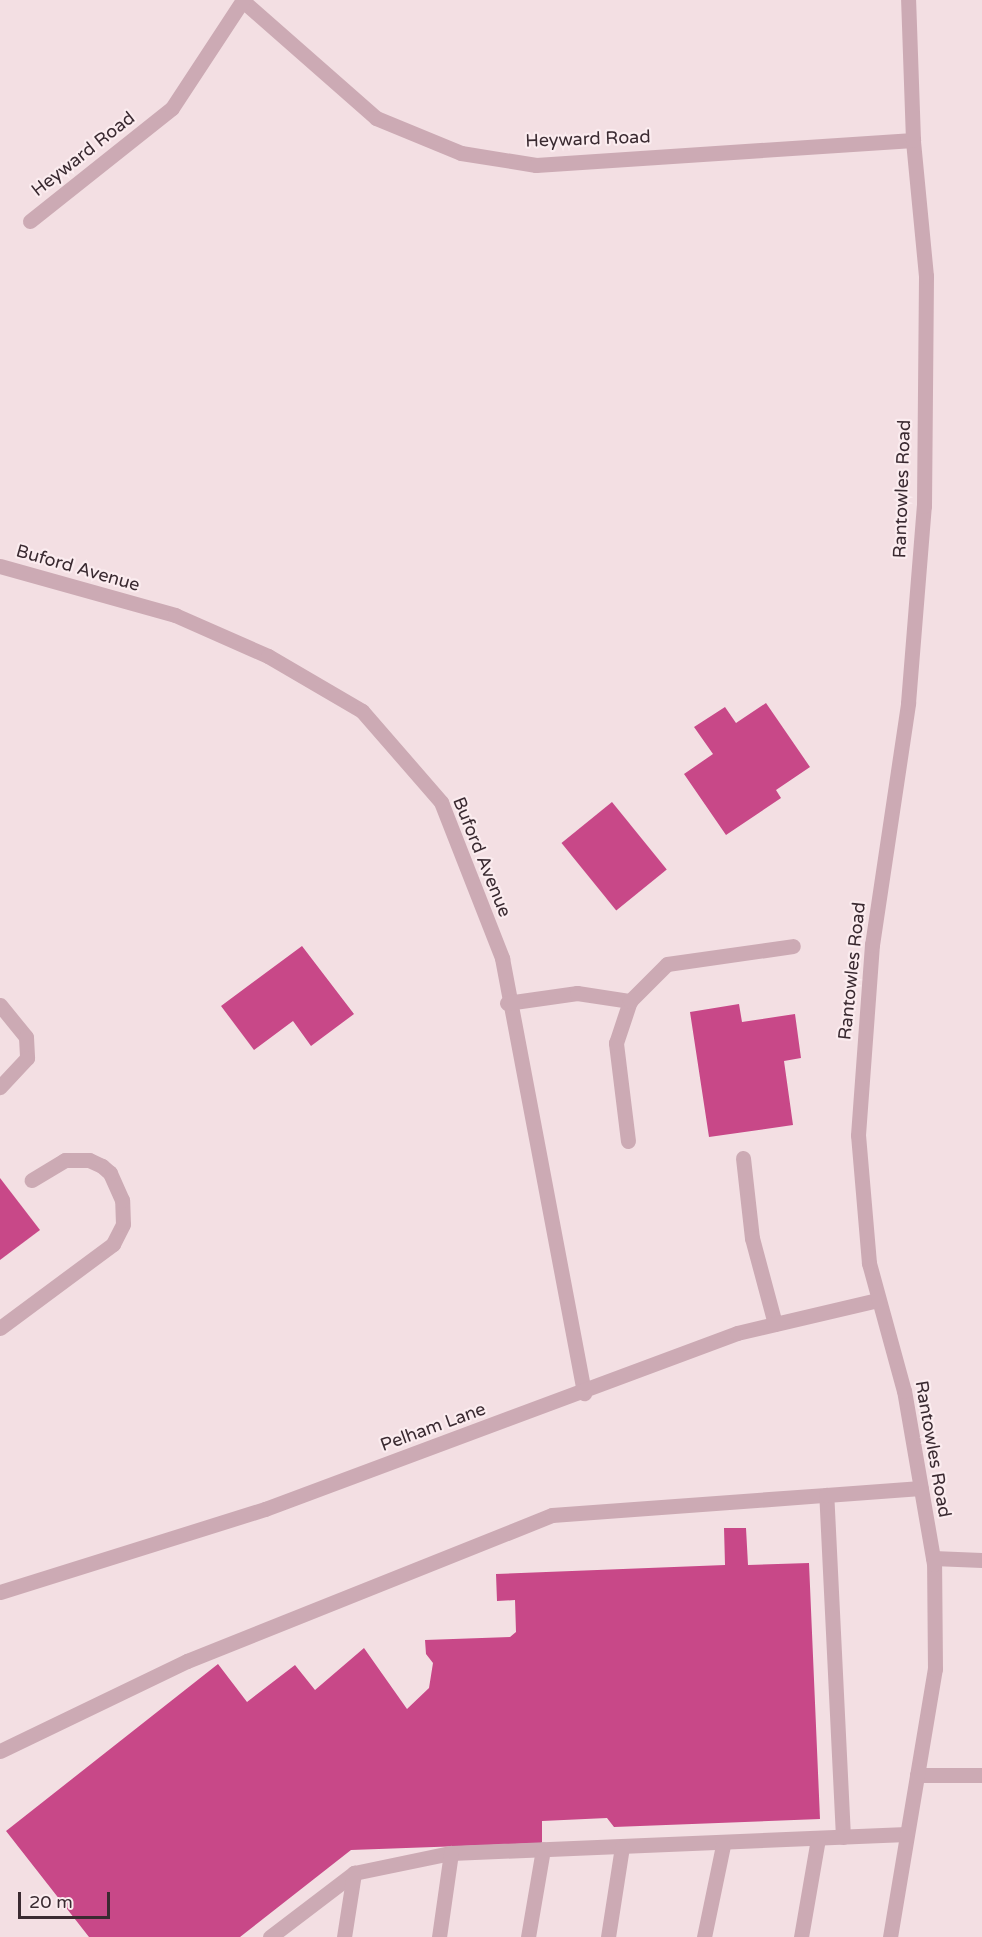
<!DOCTYPE html>
<style>
body{margin:0}
#map{position:relative;width:982px;height:1937px;overflow:hidden;background:#f3dfe3;font-family:"Varela Round",sans-serif}
div>[style]{position:absolute}
.building>*{inset:0;background:#c84888;transform-origin:0 0}
.minor>*{height:15px;margin:-7.5px;padding:0 7.5px;transform-origin:7.5px;border-radius:7.5px;background:#ccaab4}
span{translate:-50% -50%;white-space:nowrap;text-align:center;line-height:1.15;-webkit-text-stroke:4.5px #fbecef;paint-order:stroke}
.street-label{font-size:18px;color:#3a2a31}
.scale{position:absolute;left:18px;top:1892px;width:92px;height:27px;box-sizing:border-box;border:3px solid #3a2a31;border-top:0;padding-left:8px;font-size:18px;line-height:21px;white-space:nowrap;color:#3a2a31;-webkit-text-stroke:4px #fbecef;paint-order:stroke}
</style>
<div id="map">
<div class="building">
<i style="clip-path:polygon(766px 703px,810px 767px,776px 790px,781px 798px,726px 835px,684px 774px,713px 754px,694px 727px,725px 707px,736px 723px)"></i>
<i style="left:612px;top:802px;width:87px;height:65px;rotate:51deg"></i>
<i style="clip-path:polygon(302px 946px,354px 1014px,311px 1046px,293px 1021px,254px 1050px,221px 1006px)"></i>
<i style="clip-path:polygon(739px 1004px,742px 1022px,795px 1014px,801px 1058px,784px 1061px,793px 1125px,709px 1137px,690px 1012px)"></i>
<i style="clip-path:polygon(0 1178px,40px 1230px,0 1260px)"></i>
<i style="clip-path:polygon(724px 1528px,746px 1528px,748px 1565px,809px 1563px,820px 1819px,614px 1827px,607px 1818px,542px 1821px,542px 1843px,351px 1850px,240px 1937px,89px 1937px,6px 1831px,218px 1664px,247px 1702px,295px 1665px,315px 1690px,364px 1648px,407px 1709px,429px 1688px,433px 1663px,426px 1654px,425px 1640px,510px 1637px,516px 1632px,515px 1600px,497px 1601px,496px 1574px,725px 1565px)"></i>
</div>
<div class="minor">
<i style="left:243px;top:1px;width:177px;rotate:41.3deg"></i>
<i style="left:376px;top:118px;width:92px;rotate:22.4deg"></i>
<i style="left:461px;top:153px;width:76px;rotate:9.1deg"></i>
<i style="left:536px;top:165px;width:378px;rotate:-3.8deg"></i>
<i style="left:30px;top:221px;width:181px;rotate:-38.5deg"></i>
<i style="left:172px;top:108px;width:129px;rotate:-56.7deg"></i>
<i style="left:0;top:566px;width:182px;rotate:15.6deg"></i>
<i style="left:175px;top:615px;width:102px;rotate:23.8deg"></i>
<i style="left:268px;top:656px;width:109px;rotate:30.3deg"></i>
<i style="left:362px;top:711px;width:121px;rotate:49deg"></i>
<i style="left:441px;top:802px;width:168px;rotate:68.6deg"></i>
<i style="left:502px;top:958px;width:443px;rotate:79.3deg"></i>
<i style="left:507px;top:1003px;width:71px;rotate:-8.1deg"></i>
<i style="left:577px;top:993px;width:54px;rotate:8.6deg"></i>
<i style="left:0;top:1005px;width:41px;rotate:50.9deg"></i>
<i style="left:26px;top:1037px;width:21px;rotate:87deg"></i>
<i style="left:27px;top:1058px;width:40px;rotate:133deg"></i>
<i style="left:628px;top:1141px;width:99px;rotate:-97deg"></i>
<i style="left:616px;top:1043px;width:44px;rotate:-71.6deg"></i>
<i style="left:630px;top:1001px;width:52px;rotate:-45deg"></i>
<i style="left:667px;top:964px;width:127px;rotate:-8.1deg"></i>
<i style="left:743px;top:1158px;width:81px;rotate:83.6deg"></i>
<i style="left:752px;top:1238px;width:89px;rotate:75deg"></i>
<i style="left:0;top:1328px;width:141px;rotate:-36.6deg"></i>
<i style="left:113px;top:1244px;width:22px;rotate:-63deg"></i>
<i style="left:123px;top:1224px;width:24px;rotate:-92deg"></i>
<i style="left:122px;top:1200px;width:30px;rotate:-114deg"></i>
<i style="left:110px;top:1173px;width:11px;rotate:-139deg"></i>
<i style="left:102px;top:1166px;width:14px;rotate:-155deg"></i>
<i style="left:89px;top:1160px;width:24px;rotate:180deg"></i>
<i style="left:65px;top:1160px;width:39px;rotate:149deg"></i>
<i style="left:933px;top:1558px;width:49px;rotate:2.3deg"></i>
<i style="left:0;top:1592px;width:278px;rotate:-17.4deg"></i>
<i style="left:265px;top:1509px;width:504px;rotate:-20.45deg"></i>
<i style="left:737px;top:1333px;width:145px;rotate:-13.2deg"></i>
<i style="left:0;top:1751px;width:208px;rotate:-25.7deg"></i>
<i style="left:187px;top:1661px;width:393px;rotate:-21.8deg"></i>
<i style="left:552px;top:1515px;width:275px;rotate:-4.2deg"></i>
<i style="left:917px;top:1775px;width:65px"></i>
<i style="left:843px;top:1837px;width:342px;rotate:-92.8deg"></i>
<i style="left:826px;top:1495px;width:95px;rotate:-4.2deg"></i>
<i style="left:270px;top:1937px;width:106px;rotate:-37.3deg"></i>
<i style="left:354px;top:1873px;width:99px;rotate:-11.7deg"></i>
<i style="left:451px;top:1853px;width:456px;rotate:-2.4deg"></i>
<i style="left:344px;top:1937px;width:65px;rotate:-81.1deg"></i>
<i style="left:439px;top:1937px;width:85px;rotate:-81.9deg"></i>
<i style="left:528px;top:1937px;width:89px;rotate:-80.3deg"></i>
<i style="left:608px;top:1937px;width:91px;rotate:-81.2deg"></i>
<i style="left:704px;top:1937px;width:94px;rotate:-78.3deg"></i>
<i style="left:801px;top:1937px;width:99px;rotate:-80.2deg"></i>
<i style="left:890px;top:1937px;width:272px;rotate:-80.5deg"></i>
<i style="left:935px;top:1669px;width:105px;rotate:-90.5deg"></i>
<i style="left:934px;top:1564px;width:176px;rotate:-99.8deg"></i>
<i style="left:904px;top:1391px;width:133px;rotate:-105.3deg"></i>
<i style="left:869px;top:1263px;width:128px;rotate:-94.9deg"></i>
<i style="left:858px;top:1135px;width:191px;rotate:-85.8deg"></i>
<i style="left:872px;top:945px;width:245px;rotate:-81.5deg"></i>
<i style="left:908px;top:703px;width:198px;rotate:-85.4deg"></i>
<i style="left:924px;top:506px;width:230px;rotate:-89.5deg"></i>
<i style="left:926px;top:276px;width:137px;rotate:-95.5deg"></i>
<i style="left:913px;top:140px;width:140px;rotate:-92deg"></i>
</div>
<div class="street-label">
<span style="left:588px;top:139px;rotate:-2deg">Heyward Road</span>
<span style="left:83px;top:154px;rotate:-38deg">Heyward Road</span>
<span style="left:902px;top:489px;rotate:-88deg">Rantowles Road</span>
<span style="left:78px;top:568px;rotate:16deg">Buford Avenue</span>
<span style="left:482px;top:857px;rotate:68deg">Buford Avenue</span>
<span style="left:852px;top:971px;rotate:-84deg">Rantowles Road</span>
<span style="left:433px;top:1427px;rotate:-20deg">Pelham Lane</span>
<span style="left:933px;top:1449px;rotate:80deg">Rantowles Road</span>
</div>
<div class="scale">20 m</div>
</div>
